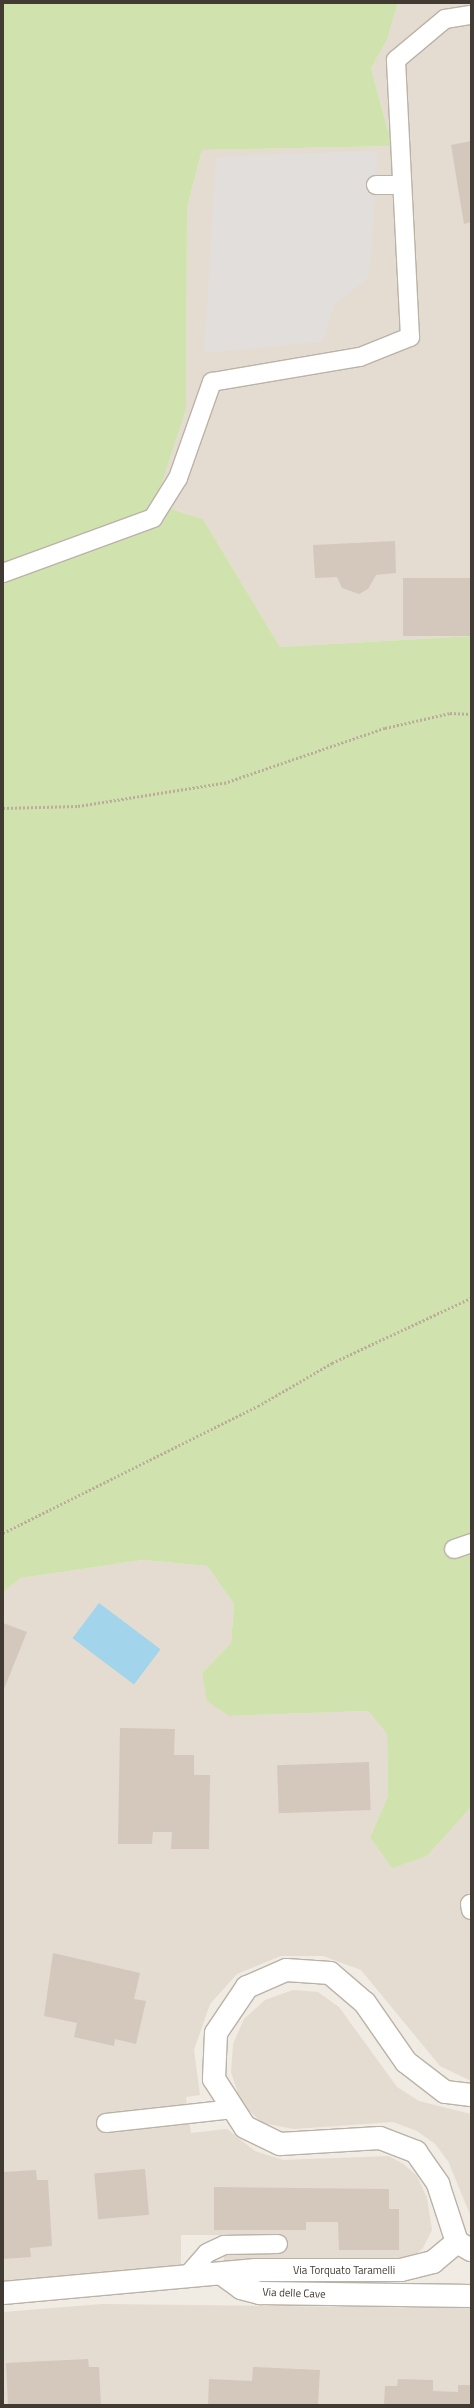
<!DOCTYPE html>
<style>
body{margin:0}
#map{position:relative;width:474px;height:2408px;overflow:hidden;background:#f0ebe3;font-family:"Titillium Web",sans-serif}
div>[style]{position:absolute}
.residential>*{inset:0;background:#e4dcd1}
.green>*{inset:0;background:#d0e3ae}
.parking>*{inset:0;background:#e1dedb}
.water>*{inset:0;background:#a2d4eb;transform-origin:0 0}
.building>*{inset:0;background:#d4c8bc;transform-origin:0 0}
.path>*{height:2.5px;margin-top:-1.25px;transform-origin:0;background:repeating-linear-gradient(90deg,#bcac99 0 2px,transparent 0 4px)}
.roads{filter:drop-shadow(1px 0 #bbb2a7) drop-shadow(-1px 0 #bbb2a7) drop-shadow(0 1px #bbb2a7) drop-shadow(0 -1px #bbb2a7)}
.lane>*{height:18px;margin:-9px;padding:0 9px;transform-origin:9px;border-radius:9px;background:#fff}
.street>*{height:22px;margin:-11px;padding:0 11px;transform-origin:11px;border-radius:11px;background:#fff}
span{translate:-50% -50%;white-space:nowrap;text-align:center;line-height:1.15;-webkit-text-stroke:3px #fff;paint-order:stroke}
.street-label{font-size:11px;color:#423b34}
.frame{position:absolute;inset:0;border:4px solid #423b34;pointer-events:none}
</style>
<div id="map">
<div class="residential">
<i style="clip-path:polygon(398px 3px,471px 3px,471px 636px,280px 647px,203px 519px,155px 504px,186px 410px,187px 208px,202px 150px,392px 146px,371px 68px,387px 40px)"></i>
<i style="clip-path:polygon(143px 1560px,207px 1566px,234px 1604px,231px 1643px,202px 1673px,229px 1716px,368px 1711px,387px 1734px,388px 1796px,370px 1837px,427px 1856px,471px 1807px,471px 2081px,440px 2066px,361px 1970px,323px 1956px,281px 1956px,237px 1974px,210px 2004px,194px 2050px,200px 2095px,186px 2097px,191px 2133px,227px 2129px,255px 2151px,283px 2160px,389px 2156px,405px 2165px,417px 2176px,427px 2198px,432px 2230px,423px 2248px,410px 2260px,224px 2265px,224px 2235px,181px 2235px,181px 2265px,3px 2283px,3px 1592px,21px 1578px)"></i>
<i style="clip-path:polygon(293px 1990px,318px 1992px,339px 2007px,397px 2087px,419px 2101px,471px 2114px,471px 2217px,448px 2161px,435px 2144px,417px 2131px,393px 2122px,294px 2129px,262px 2123px,241px 2103px,231px 2072px,233px 2044px,244px 2019px,265px 2000px)"></i>
<i style="clip-path:polygon(102px 2304px,471px 2308px,471px 2405px,3px 2405px,3px 2312px)"></i>
</div>
<div class="green">
<i style="clip-path:polygon(3px 3px,398px 3px,387px 40px,371px 68px,392px 146px,202px 150px,187px 208px,186px 410px,155px 504px,203px 519px,280px 647px,471px 636px,471px 1807px,427px 1856px,392px 1868px,370px 1837px,388px 1796px,387px 1734px,368px 1711px,229px 1716px,207px 1701px,202px 1673px,231px 1643px,234px 1604px,207px 1566px,143px 1560px,21px 1578px,3px 1592px)"></i>
</div>
<div class="parking">
<i style="clip-path:polygon(378px 151px,369px 277px,334px 305px,322px 342px,204px 353px,216px 157px)"></i>
</div>
<div class="water">
<i style="left:99px;top:1603px;width:77px;height:44px;rotate:37deg"></i>
</div>
<div class="building">
<i style="clip-path:polygon(471px 141px,471px 222px,464px 224px,451px 145px)"></i>
<i style="clip-path:polygon(395px 541px,396px 573px,376px 575px,368px 589px,359px 594px,342px 588px,337px 577px,315px 578px,313px 545px)"></i>
<i style="left:471px;top:578px;width:58px;height:68px;rotate:90deg"></i>
<i style="clip-path:polygon(3px 1623px,27px 1632px,4px 1689px,3px 1689px)"></i>
<i style="clip-path:polygon(120px 1728px,175px 1729px,174px 1755px,194px 1755px,194px 1775px,210px 1775px,209px 1849px,171px 1849px,172px 1832px,153px 1832px,152px 1844px,118px 1844px)"></i>
<i style="left:369px;top:1762px;width:48px;height:92px;rotate:88deg"></i>
<i style="clip-path:polygon(53px 1953px,140px 1973px,134px 1999px,146px 2001px,136px 2044px,115px 2039px,114px 2046px,74px 2037px,77px 2023px,44px 2016px)"></i>
<i style="left:145px;top:2169px;width:46px;height:51px;rotate:85deg"></i>
<i style="clip-path:polygon(36px 2170px,37px 2180px,48px 2180px,52px 2246px,30px 2248px,31px 2257px,3px 2259px,3px 2172px)"></i>
<i style="clip-path:polygon(214px 2187px,389px 2189px,389px 2209px,399px 2209px,399px 2250px,339px 2250px,338px 2222px,306px 2222px,306px 2230px,214px 2230px)"></i>
<i style="clip-path:polygon(88px 2359px,89px 2367px,99px 2367px,101px 2405px,8px 2405px,6px 2363px)"></i>
<i style="clip-path:polygon(253px 2367px,320px 2370px,318px 2405px,208px 2405px,209px 2379px,252px 2381px)"></i>
<i style="clip-path:polygon(398px 2379px,433px 2380px,433px 2391px,458px 2392px,458px 2385px,471px 2385px,471px 2405px,384px 2405px,385px 2386px,397px 2386px)"></i>
</div>
<div class="path">
<i style="left:3px;top:808px;width:75px;rotate:-1.5deg"></i>
<i style="left:78px;top:806px;width:148px;rotate:-9deg"></i>
<i style="left:224px;top:783px;width:170px;rotate:-18.9deg"></i>
<i style="left:385px;top:728px;width:67px;rotate:-13deg"></i>
<i style="left:450px;top:713px;width:21px;rotate:3deg"></i>
<i style="left:3px;top:1533px;width:285px;rotate:-26.5deg"></i>
<i style="left:258px;top:1406px;width:86px;rotate:-30.2deg"></i>
<i style="left:332px;top:1363px;width:153px;rotate:-25.1deg"></i>
</div>
<div class="roads">
<div class="lane">
<i style="left:376px;top:185px;width:24px"></i>
<i style="left:3px;top:573px;width:160px;rotate:-20.1deg"></i>
<i style="left:153px;top:518px;width:47px;rotate:-58deg"></i>
<i style="left:178px;top:478px;width:102px;rotate:-70.5deg"></i>
<i style="left:212px;top:382px;width:150px;rotate:-9.6deg"></i>
<i style="left:360px;top:357px;width:54px;rotate:-21.8deg"></i>
<i style="left:410px;top:337px;width:277px;rotate:-92.9deg"></i>
<i style="left:396px;top:60px;width:64px;rotate:-39.9deg"></i>
<i style="left:445px;top:19px;width:26px;rotate:-9deg"></i>
<i style="left:454px;top:1549px;width:18px;rotate:-19deg"></i>
<i style="left:470px;top:1904px;width:6px;rotate:81deg"></i>
<i style="left:106px;top:2123px;width:128px;rotate:-6.3deg"></i>
<i style="left:187px;top:2276px;width:30px;rotate:-49deg"></i>
<i style="left:207px;top:2253px;width:19px;rotate:-25deg"></i>
<i style="left:224px;top:2245px;width:54px;rotate:-1.1deg"></i>
</div>
<div class="street">
<i style="left:471px;top:2095px;width:26px;rotate:-173deg"></i>
<i style="left:445px;top:2092px;width:49px;rotate:-142.4deg"></i>
<i style="left:406px;top:2062px;width:72px;rotate:-124.8deg"></i>
<i style="left:365px;top:2003px;width:46px;rotate:-139.4deg"></i>
<i style="left:330px;top:1973px;width:44px;rotate:-176.1deg"></i>
<i style="left:286px;top:1970px;width:43px;rotate:156.4deg"></i>
<i style="left:247px;top:1987px;width:55px;rotate:124deg"></i>
<i style="left:216px;top:2033px;width:46px;rotate:92.5deg"></i>
<i style="left:214px;top:2079px;width:57px;rotate:57.1deg"></i>
<i style="left:245px;top:2127px;width:39px;rotate:26deg"></i>
<i style="left:280px;top:2144px;width:100px;rotate:-3.4deg"></i>
<i style="left:380px;top:2138px;width:39px;rotate:21deg"></i>
<i style="left:416px;top:2152px;width:39px;rotate:55deg"></i>
<i style="left:438px;top:2184px;width:61px;rotate:71.9deg"></i>
<i style="left:457px;top:2242px;width:16px;rotate:30deg"></i>
<i style="left:222px;top:2274px;width:24px;rotate:36deg"></i>
<i style="left:241px;top:2288px;width:20px;rotate:15deg"></i>
<i style="left:260px;top:2293px;width:211px;rotate:0.8deg"></i>
<i style="left:3px;top:2293px;width:254px;rotate:-5.2deg"></i>
<i style="left:256px;top:2270px;width:145px"></i>
<i style="left:401px;top:2270px;width:33px;rotate:-14deg"></i>
<i style="left:433px;top:2262px;width:31px;rotate:-40deg"></i>
</div>
</div>
<div class="street-label">
<span style="left:344px;top:2270px">Via Torquato Taramelli</span>
<span style="left:294px;top:2293px;rotate:2deg">Via delle Cave</span>
</div>
<div class="frame"></div>
</div>
